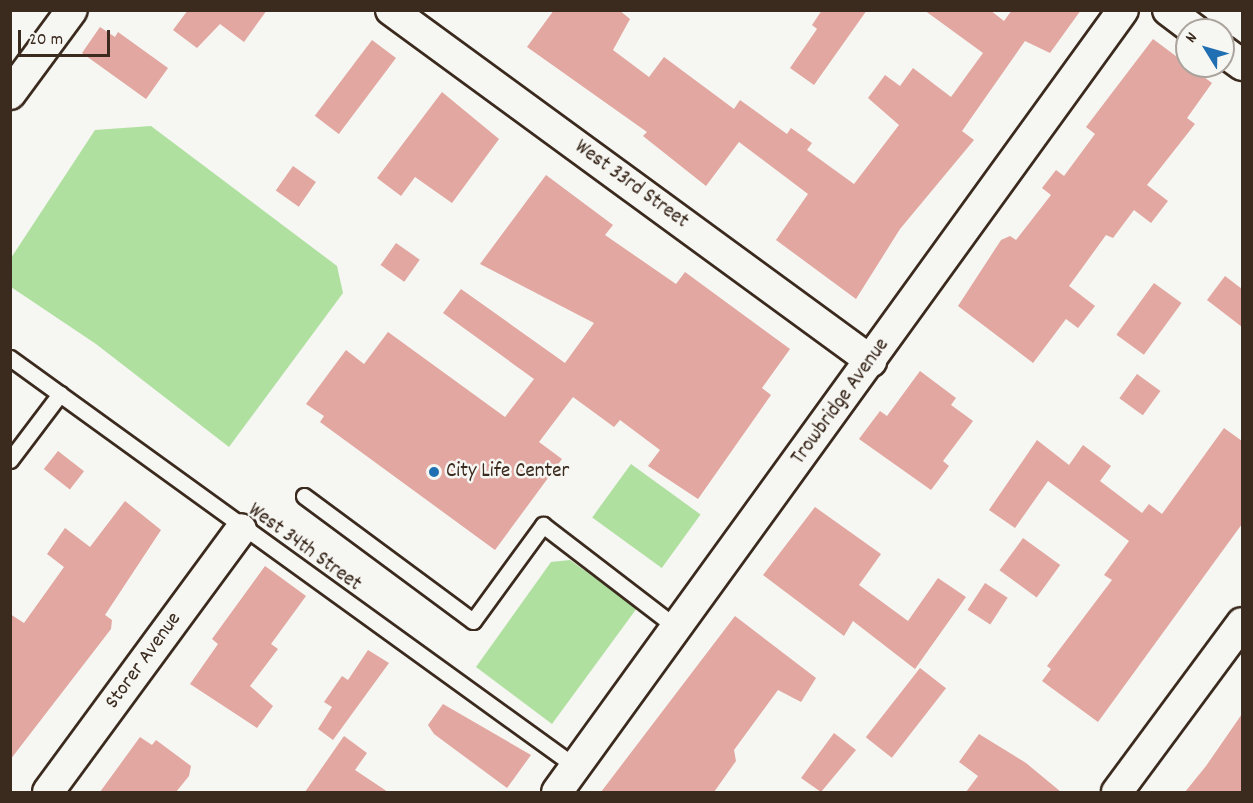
<!DOCTYPE html>
<style>
body{margin:0}
#map{position:relative;width:1253px;height:803px;overflow:hidden;background:#f6f6f2;font-family:Dekko,sans-serif}
div>[style]{position:absolute}
.green>*{inset:0;background:#afe0a0;transform-origin:0 0}
.building>*{inset:0;background:#e1a7a0;transform-origin:0 0}
.roads{filter:drop-shadow(2px 0 #3b2a1e) drop-shadow(-2px 0 #3b2a1e) drop-shadow(0 2px #3b2a1e) drop-shadow(0 -2px #3b2a1e)}
.service>*{height:15px;margin:-7.5px;padding:0 7.5px;transform-origin:7.5px;border-radius:7.5px;background:#f6f6f2}
.minor>*{height:30px;margin:-15px;padding:0 15px;transform-origin:15px;border-radius:15px;background:#f6f6f2}
.dots>*{width:16px;height:16px;translate:-50% -50%;box-sizing:border-box;border:3px solid #f6f6f2;border-radius:50%}
span{translate:-50% -50%;white-space:nowrap;text-align:center;line-height:1.15;-webkit-text-stroke:5px #f6f6f2;paint-order:stroke}
.street-label{font-size:21px;color:#3b2a1e}
.poi-label{font-size:21px;color:#3b2a1e}
.left{translate:0 -50%;text-align:left}
.frame{position:absolute;inset:0;border:12px solid #3b2a1e;pointer-events:none}
.north{position:absolute;left:1175px;top:18px;width:60px;height:60px;box-sizing:border-box;background:#f6f6f2;border:2px solid #aba49d;border-radius:50%;rotate:307deg;font-size:16px;font-weight:700;line-height:24px;text-align:center;color:#3b2a1e}
.north::after{content:'';display:block;margin:auto;width:21px;height:27px;background:#1f6fb2;clip-path:polygon(50% 0,100% 100%,50% 72%,0 100%)}
.scale{position:absolute;left:18px;top:30px;width:92px;height:27px;box-sizing:border-box;border:3px solid #3b2a1e;border-top:0;padding-left:8px;font-size:18px;line-height:21px;white-space:nowrap;color:#3b2a1e;-webkit-text-stroke:4px #f6f6f2;paint-order:stroke}
</style>
<div id="map">
<div class="green">
<i style="clip-path:polygon(151px 126px,337px 266px,343px 293px,229px 447px,96px 344px,11px 287px,11px 258px,95px 130px)"></i>
<i style="left:631px;top:464px;width:86px;height:66px;rotate:36deg"></i>
<i style="clip-path:polygon(570px 560px,637px 608px,552px 724px,476px 667px,551px 562px)"></i>
</div>
<div class="building">
<i style="clip-path:polygon(188px 10px,267px 10px,244px 42px,220px 24px,197px 48px,173px 30px)"></i>
<i style="clip-path:polygon(554px 10px,619px 10px,630px 19px,613px 50px,649px 77px,664px 57px,734px 109px,740px 100px,787px 134px,791px 128px,812px 143px,807px 150px,854px 184px,899px 125px,868px 98px,885px 75px,900px 86px,913px 68px,951px 97px,983px 53px,924px 10px,990px 10px,1004px 21px,1012px 10px,1081px 10px,1050px 53px,1025px 41px,962px 131px,974px 140px,900px 229px,856px 299px,776px 240px,808px 194px,739px 142px,706px 186px,643px 136px,647px 132px,527px 47px)"></i>
<i style="clip-path:polygon(822px 10px,867px 10px,814px 85px,790px 68px,817px 29px,812px 25px)"></i>
<i style="clip-path:polygon(100px 27px,115px 37px,118px 32px,168px 68px,146px 99px,82px 53px)"></i>
<i style="clip-path:polygon(1153px 39px,1212px 83px,1187px 118px,1195px 124px,1147px 185px,1168px 201px,1151px 223px,1134px 210px,1113px 238px,1106px 235px,1069px 286px,1095px 306px,1078px 328px,1066px 319px,1033px 363px,958px 306px,1001px 240px,1010px 236px,1016px 240px,1051px 195px,1042px 188px,1056px 170px,1064px 176px,1095px 134px,1086px 127px)"></i>
<i style="left:372px;top:40px;width:30px;height:95px;rotate:37deg"></i>
<i style="clip-path:polygon(442px 92px,499px 139px,452px 203px,415px 177px,401px 196px,377px 178px)"></i>
<i style="left:293px;top:166px;width:28px;height:30px;rotate:35deg"></i>
<i style="clip-path:polygon(546px 175px,613px 225px,605px 235px,676px 284px,685px 272px,790px 349px,762px 388px,771px 395px,698px 499px,648px 466px,660px 450px,620px 420px,614px 427px,573px 397px,539px 442px,562px 459px,495px 550px,320px 422px,324px 416px,306px 404px,346px 350px,364px 364px,388px 332px,505px 417px,534px 379px,443px 313px,461px 289px,565px 363px,594px 323px,480px 264px)"></i>
<i style="left:396px;top:243px;width:29px;height:27px;rotate:35deg"></i>
<i style="clip-path:polygon(1225px 276px,1242px 289px,1242px 327px,1207px 300px)"></i>
<i style="left:1154px;top:283px;width:34px;height:64px;rotate:36deg"></i>
<i style="clip-path:polygon(920px 371px,956px 398px,951px 405px,973px 421px,943px 461px,949px 466px,931px 490px,859px 439px,880px 411px,887px 416px)"></i>
<i style="left:1137px;top:374px;width:29px;height:30px;rotate:36deg"></i>
<i style="clip-path:polygon(1224px 428px,1242px 441px,1242px 524px,1098px 722px,1042px 681px,1051px 669px,1047px 666px,1112px 580px,1104px 575px,1129px 541px,1048px 481px,1015px 528px,989px 510px,1037px 440px,1069px 465px,1083px 445px,1111px 466px,1100px 481px,1142px 513px,1149px 504px,1162px 514px)"></i>
<i style="left:58px;top:451px;width:33px;height:23px;rotate:38deg"></i>
<i style="clip-path:polygon(125px 501px,161px 530px,105px 615px,112px 620px,111px 629px,10px 760px,10px 614px,24px 623px,64px 567px,47px 554px,65px 528px,90px 547px)"></i>
<i style="clip-path:polygon(815px 507px,881px 554px,859px 585px,908px 621px,938px 578px,966px 597px,915px 669px,853px 621px,844px 636px,763px 575px)"></i>
<i style="left:1023px;top:538px;width:46px;height:40px;rotate:36deg"></i>
<i style="clip-path:polygon(265px 566px,306px 596px,271px 644px,278px 649px,250px 686px,273px 706px,257px 728px,190px 684px,218px 644px,212px 639px)"></i>
<i style="left:985px;top:583px;width:27px;height:32px;rotate:33deg"></i>
<i style="clip-path:polygon(735px 616px,816px 678px,801px 702px,778px 690px,734px 750px,736px 761px,714px 792px,601px 792px)"></i>
<i style="clip-path:polygon(368px 650px,389px 663px,333px 740px,318px 729px,332px 707px,324px 702px,342px 676px,348px 680px)"></i>
<i style="left:920px;top:668px;width:33px;height:88px;rotate:38deg"></i>
<i style="clip-path:polygon(443px 704px,531px 755px,507px 788px,434px 734px,428px 725px)"></i>
<i style="clip-path:polygon(1242px 714px,1242px 792px,1185px 792px,1206px 766px)"></i>
<i style="clip-path:polygon(834px 733px,856px 750px,821px 792px,801px 778px)"></i>
<i style="clip-path:polygon(979px 734px,1026px 763px,1061px 792px,966px 792px,978px 776px,959px 762px)"></i>
<i style="clip-path:polygon(344px 736px,367px 753px,355px 770px,388px 792px,305px 792px)"></i>
<i style="clip-path:polygon(140px 737px,152px 745px,156px 740px,191px 766px,189px 776px,176px 792px,100px 792px)"></i>
</div>
<div class="roads">
<div class="service">
<i style="left:10px;top:358px;width:698px;rotate:35.85deg"></i>
<i style="left:10px;top:460px;width:83px;rotate:-52.9deg"></i>
<i style="left:304px;top:496px;width:210px;rotate:36.5deg"></i>
<i style="left:473px;top:621px;width:119px;rotate:-53.9deg"></i>
<i style="left:543px;top:525px;width:169px;rotate:37.5deg"></i>
</div>
<div class="minor">
<i style="left:391px;top:10px;width:595px;rotate:36.18deg"></i>
<i style="left:1168px;top:10px;width:34px;rotate:37deg"></i>
<i style="left:1223px;top:51px;width:24px;rotate:36deg"></i>
<i style="left:10px;top:94px;width:104px;rotate:-53.6deg"></i>
<i style="left:48px;top:792px;width:326px;rotate:-53.7deg"></i>
<i style="left:557px;top:792px;width:965px;rotate:-54.1deg"></i>
<i style="left:1117px;top:792px;width:210px;rotate:-53.5deg"></i>
</div>
</div>
<div class="dots">
<i style="left:434px;top:472px;background:#1f6fb2"></i>
</div>
<div class="street-label">
<span style="left:631px;top:185px;rotate:36deg">West 33rd Street</span>
<span style="left:841px;top:402px;rotate:-54deg">Trowbridge Avenue</span>
<span style="left:304px;top:548px;rotate:36deg">West 34th Street</span>
<span style="left:144px;top:661px;rotate:-54deg">Storer Avenue</span>
</div>
<div class="poi-label">
<span class="left" style="left:446px;top:472px">City Life Center</span>
</div>
<div class="frame"></div>
<div class="north">N</div>
<div class="scale">20 m</div>
</div>
